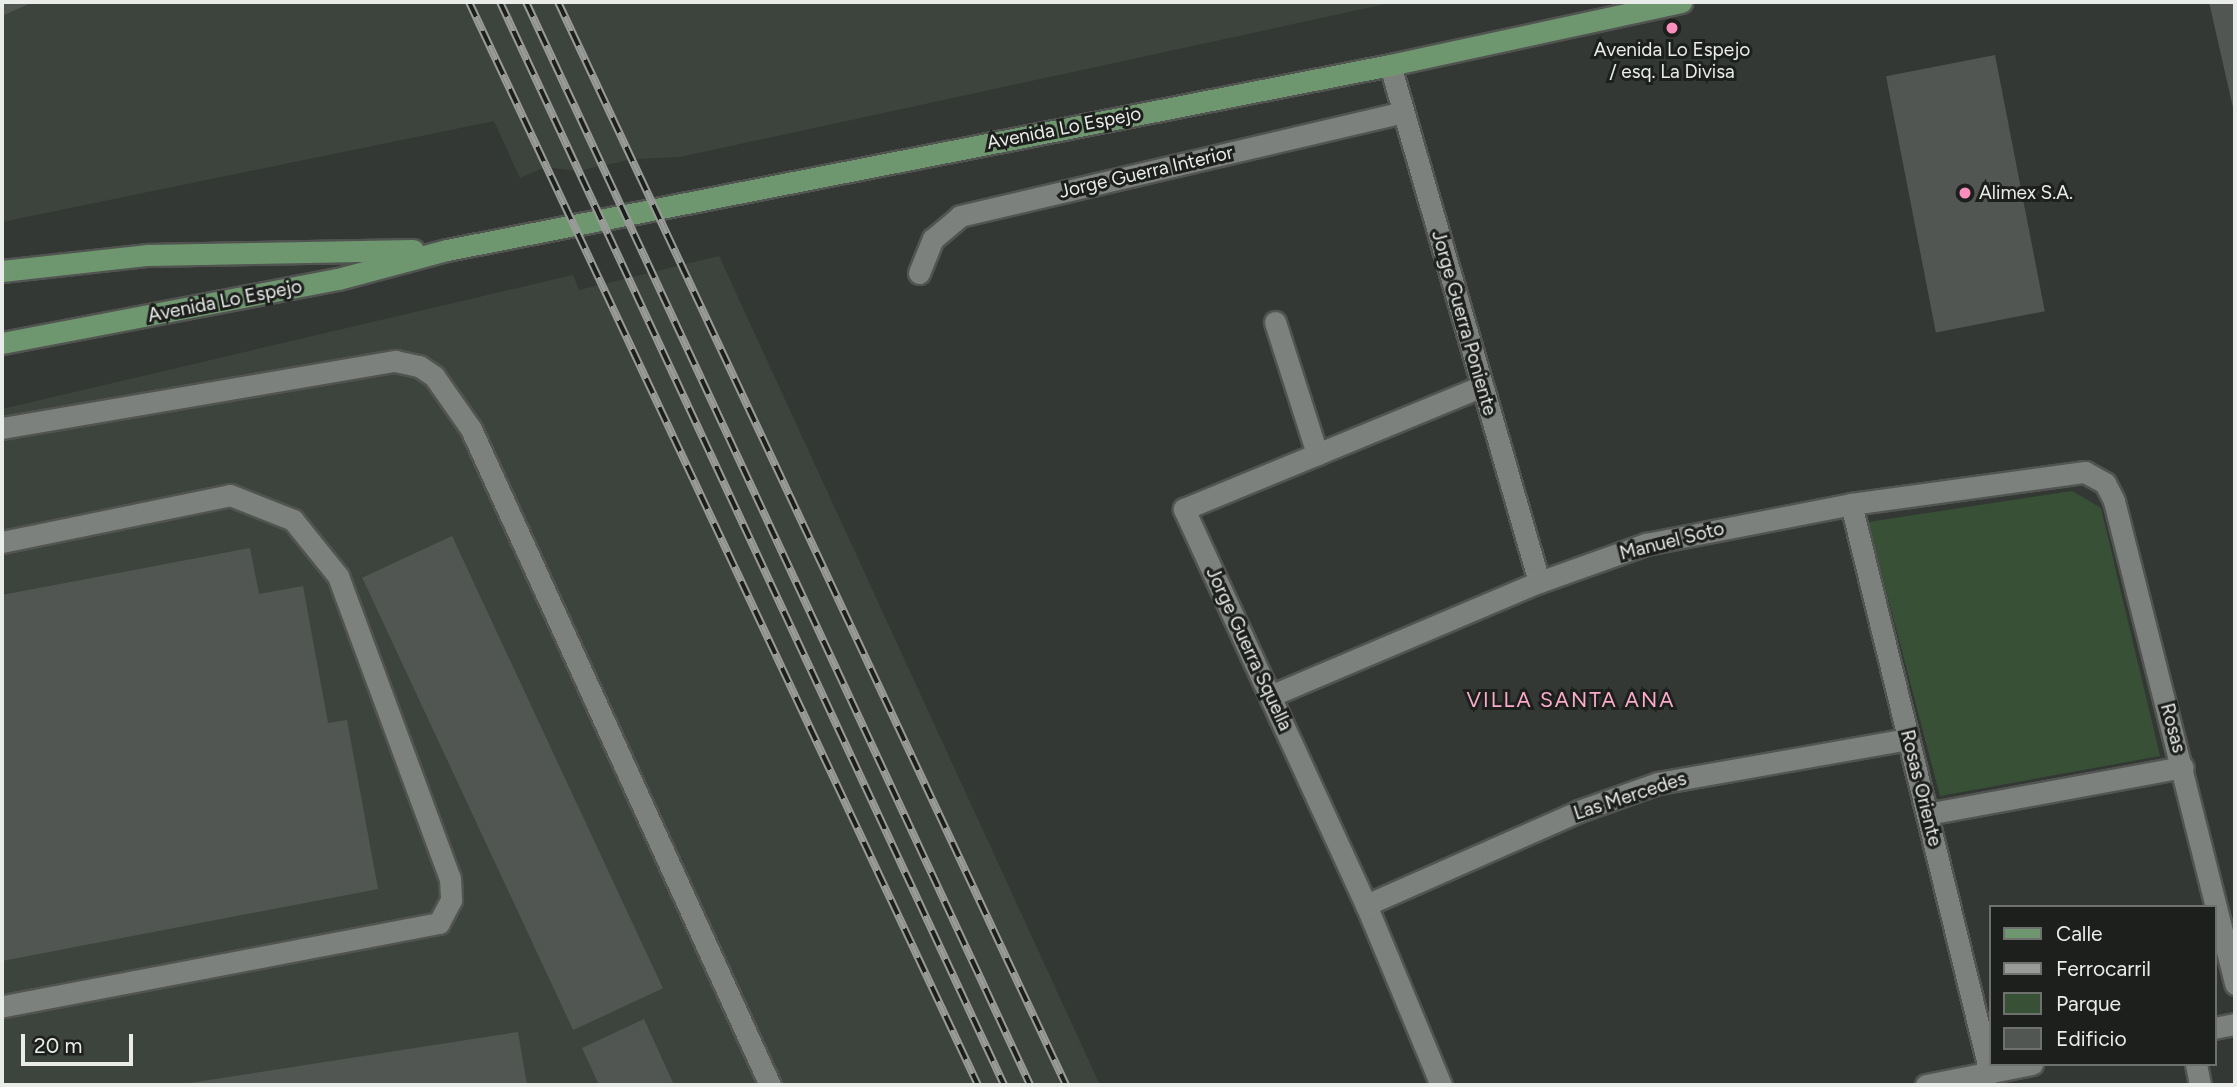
<!DOCTYPE html>
<style>
body{margin:0}
#map{position:relative;width:2237px;height:1087px;overflow:hidden;background:#343834;font-family:Figtree,sans-serif}
div>[style]{position:absolute}
.built>*{inset:0;background:#3d443d}
.green>*{inset:0;background:#375036}
.building>*{inset:0;background:#525652;transform-origin:0 0}
.roads{filter:drop-shadow(2px 0 #515451) drop-shadow(-2px 0 #515451) drop-shadow(0 2px #515451) drop-shadow(0 -2px #515451)}
.minor>*{height:21px;margin:-10.5px;padding:0 10.5px;transform-origin:10.5px;border-radius:10.5px;background:#7d817d}
.major>*{height:21px;margin:-10.5px;padding:0 10.5px;transform-origin:10.5px;border-radius:10.5px;background:#6f976f}
.rail>*{height:8px;margin-top:-4px;transform-origin:0;background:repeating-linear-gradient(90deg,#1d1f1d 0 16px,#989b98 0 32px);box-sizing:border-box;border-block:2px solid #989b98}
.dots>*{width:19px;height:19px;translate:-50% -50%;box-sizing:border-box;border:4px solid #1d1f1d;border-radius:50%}
span{translate:-50% -50%;white-space:nowrap;text-align:center;line-height:1.15;-webkit-text-stroke:6px #1d1f1d;paint-order:stroke}
.poi-label{font-size:19px;color:#e9ece9}
.left{translate:0 -50%;text-align:left}
.street-label{font-size:19px;color:#e9ece9}
.neighbourhood-label{font-size:21px;color:#faabcb;letter-spacing:2px}
.frame{position:absolute;inset:0;border:4px solid #e9ece9;pointer-events:none}
.legend{position:absolute;left:1989px;top:905px;width:228px;height:161px;box-sizing:border-box;background:#1d1f1d;border:2px solid #6f716f;margin:0;padding:9px 12px;list-style:none;font-size:21px;color:#e9ece9}
.legend li{display:flex;align-items:center;gap:14px;height:35px}
.legend b{width:35px;border:2px solid #6f716f}
.scale{position:absolute;left:21px;top:1034px;width:112px;height:32px;box-sizing:border-box;border:4px solid #e9ece9;border-top:0;padding-left:9px;font-size:21px;line-height:24px;white-space:nowrap;color:#e9ece9;-webkit-text-stroke:5px #1d1f1d;paint-order:stroke}
</style>
<div id="map">
<div class="built">
<i style="clip-path:polygon(2px 2px,1395px 2px,680px 157px,633px 159px,578px 171px,545px 167px,520px 178px,494px 121px,2px 222px)"></i>
<i style="clip-path:polygon(719px 256px,1100px 1085px,2px 1085px,2px 409px,573px 275px,579px 290px)"></i>
</div>
<div class="green">
<i style="clip-path:polygon(2072px 491px,2101px 508px,2160px 756px,1940px 796px,1868px 522px)"></i>
</div>
<div class="building">
<i style="clip-path:polygon(2px 2px,33px 2px,2px 16px)"></i>
<i style="clip-path:polygon(2209px 2px,2235px 2px,2235px 112px,2234px 112px)"></i>
<i style="left:1995px;top:55px;width:261px;height:111px;rotate:79deg"></i>
<i style="left:452px;top:536px;width:499px;height:99px;rotate:65deg"></i>
<i style="clip-path:polygon(250px 548px,259px 594px,303px 586px,328px 723px,347px 720px,378px 889px,2px 961px,2px 595px)"></i>
<i style="clip-path:polygon(644px 1019px,674px 1085px,599px 1085px,582px 1048px)"></i>
<i style="clip-path:polygon(518px 1032px,527px 1085px,183px 1085px,183px 1084px)"></i>
</div>
<div class="roads">
<div class="minor">
<i style="left:1390px;top:65px;width:538px;rotate:73.92deg"></i>
<i style="left:919px;top:273px;width:37px;rotate:-68deg"></i>
<i style="left:933px;top:239px;width:35px;rotate:-40deg"></i>
<i style="left:960px;top:216px;width:455px;rotate:-13.2deg"></i>
<i style="left:1275px;top:322px;width:139px;rotate:72.3deg"></i>
<i style="left:2px;top:428px;width:399px;rotate:-9.7deg"></i>
<i style="left:395px;top:361px;width:25px;rotate:12deg"></i>
<i style="left:419px;top:366px;width:18px;rotate:34deg"></i>
<i style="left:434px;top:376px;width:65px;rotate:55.1deg"></i>
<i style="left:471px;top:429px;width:721px;rotate:65.5deg"></i>
<i style="left:1851px;top:504px;width:586px;rotate:76.27deg"></i>
<i style="left:2px;top:542px;width:233px;rotate:-11.6deg"></i>
<i style="left:230px;top:495px;width:68px;rotate:21.6deg"></i>
<i style="left:293px;top:520px;width:72px;rotate:51.2deg"></i>
<i style="left:338px;top:576px;width:322px;rotate:69.7deg"></i>
<i style="left:450px;top:878px;width:22px;rotate:87deg"></i>
<i style="left:451px;top:900px;width:26px;rotate:118deg"></i>
<i style="left:439px;top:923px;width:445px;rotate:169.2deg"></i>
<i style="left:1270px;top:696px;width:292px;rotate:-23deg"></i>
<i style="left:1539px;top:582px;width:114px;rotate:-19.6deg"></i>
<i style="left:1646px;top:544px;width:209px;rotate:-11deg"></i>
<i style="left:1851px;top:504px;width:236px;rotate:-7.8deg"></i>
<i style="left:2085px;top:472px;width:23px;rotate:29deg"></i>
<i style="left:2105px;top:483px;width:20px;rotate:63deg"></i>
<i style="left:2114px;top:501px;width:498px;rotate:75.9deg"></i>
<i style="left:1927px;top:814px;width:260px;rotate:-10.4deg"></i>
<i style="left:1366px;top:905px;width:233px;rotate:-23.8deg"></i>
<i style="left:1579px;top:811px;width:84px;rotate:-19.5deg"></i>
<i style="left:1658px;top:783px;width:254px;rotate:-10deg"></i>
<i style="left:2214px;top:1028px;width:21px;rotate:-11deg"></i>
<i style="left:2196px;top:1064px;width:21px;rotate:79deg"></i>
<i style="left:1441px;top:1085px;width:195px;rotate:-112.6deg"></i>
<i style="left:1366px;top:905px;width:436px;rotate:-114.7deg"></i>
<i style="left:1184px;top:509px;width:322px;rotate:-22.4deg"></i>
<i style="left:1926px;top:1085px;width:108px;rotate:-11.2deg"></i>
</div>
<div class="major">
<i style="left:2px;top:271px;width:147px;rotate:-6.3deg"></i>
<i style="left:148px;top:255px;width:265px;rotate:-1.1deg"></i>
<i style="left:2px;top:343px;width:342px;rotate:-10.8deg"></i>
<i style="left:338px;top:279px;width:113px;rotate:-14.9deg"></i>
<i style="left:447px;top:250px;width:961px;rotate:-11.1deg"></i>
<i style="left:1390px;top:65px;width:298px;rotate:-12.2deg"></i>
</div>
</div>
<div class="rail">
<i style="left:469px;top:2px;width:1197px;rotate:64.83deg"></i>
<i style="left:500px;top:2px;width:1195px;rotate:65.04deg"></i>
<i style="left:526px;top:2px;width:1195px;rotate:65.04deg"></i>
<i style="left:558px;top:2px;width:1196px;rotate:64.87deg"></i>
</div>
<div class="dots">
<i style="left:1672px;top:28px;background:#fd8ebe"></i>
<i style="left:1965px;top:193px;background:#fd8ebe"></i>
</div>
<div class="poi-label">
<span style="left:1672px;top:61px">Avenida Lo Espejo<br>/ esq. La Divisa</span>
<span class="left" style="left:1979px;top:193px">Alimex S.A.</span>
</div>
<div class="street-label">
<span style="left:1064px;top:128px;rotate:-11deg">Avenida Lo Espejo</span>
<span style="left:1146px;top:172px;rotate:-13deg">Jorge Guerra Interior</span>
<span style="left:225px;top:301px;rotate:-11deg">Avenida Lo Espejo</span>
<span style="left:1464px;top:323px;rotate:74deg">Jorge Guerra Poniente</span>
<span style="left:1672px;top:541px;rotate:-14deg">Manuel Soto</span>
<span style="left:1249px;top:649px;rotate:65deg">Jorge Guerra Squella</span>
<span style="left:2173px;top:728px;rotate:75deg">Rosas</span>
<span style="left:1921px;top:788px;rotate:76deg">Rosas Oriente</span>
<span style="left:1630px;top:796px;rotate:-18deg">Las Mercedes</span>
</div>
<div class="neighbourhood-label">
<span style="left:1571px;top:700px">VILLA SANTA ANA</span>
</div>
<div class="frame"></div>
<ul class="legend">
<li><b style="height:9px;background:#6f976f"></b>Calle</li>
<li><b style="height:9px;background:#989b98"></b>Ferrocarril</li>
<li><b style="height:19px;background:#375036"></b>Parque</li>
<li><b style="height:19px;background:#525652"></b>Edificio</li>
</ul>
<div class="scale">20 m</div>
</div>
